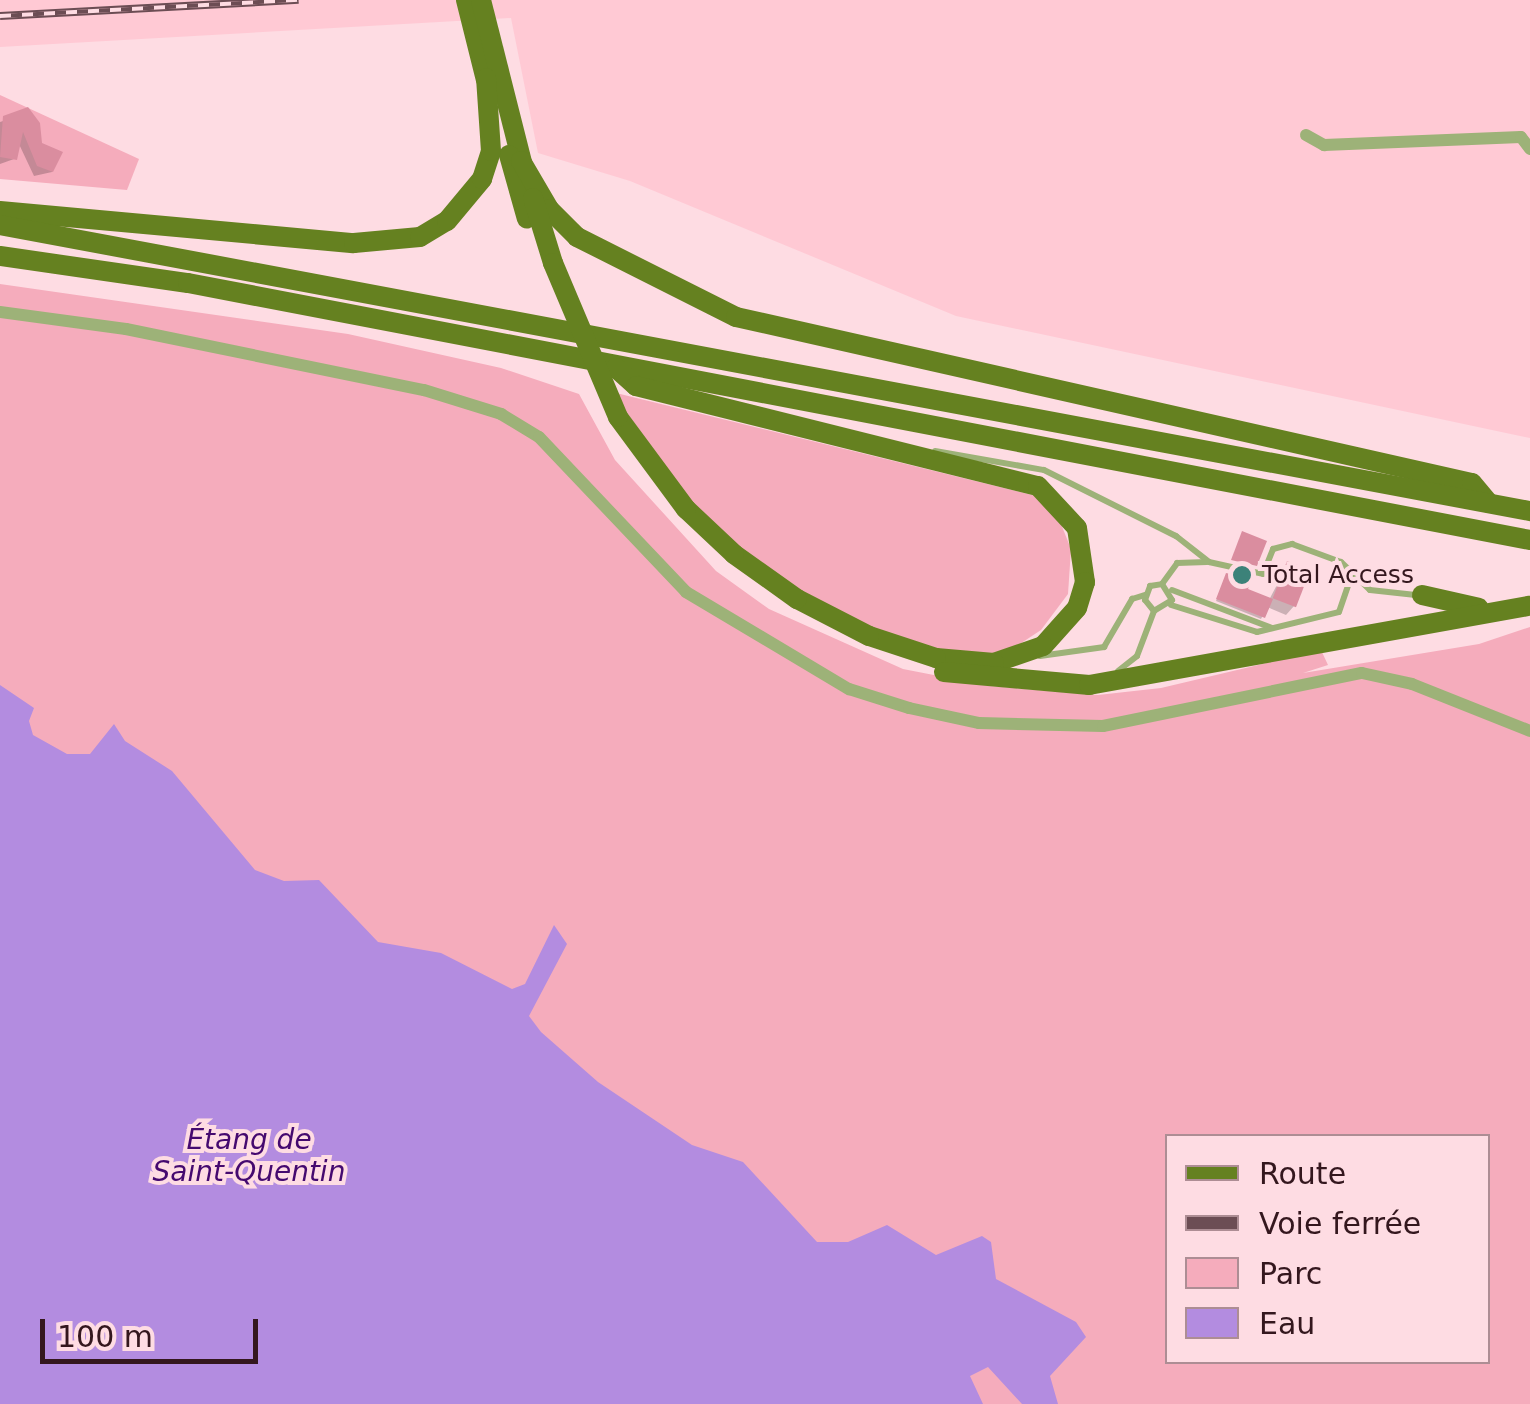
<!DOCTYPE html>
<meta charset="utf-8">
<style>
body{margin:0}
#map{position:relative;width:1530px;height:1404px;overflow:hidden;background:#fedce3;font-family:"DejaVu Sans",sans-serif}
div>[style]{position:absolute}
.built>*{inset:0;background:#ffc9d4}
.green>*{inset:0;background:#f5acbc}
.water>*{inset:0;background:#b38ce0}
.shadow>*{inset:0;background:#0003}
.building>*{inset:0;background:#da8d9f;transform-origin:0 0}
.lane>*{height:6px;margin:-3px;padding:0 3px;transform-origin:3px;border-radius:3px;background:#9db278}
.street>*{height:12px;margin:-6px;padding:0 6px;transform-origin:6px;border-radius:6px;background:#9db278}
.primary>*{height:20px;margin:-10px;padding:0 10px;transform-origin:10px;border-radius:10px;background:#658120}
.rail>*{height:8px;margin-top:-4px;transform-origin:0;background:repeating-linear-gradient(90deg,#fedce3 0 11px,#6c4d54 0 22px);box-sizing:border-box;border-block:2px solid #6c4d54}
.primary-bridge>*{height:20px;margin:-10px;padding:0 10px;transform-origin:10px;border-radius:10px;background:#658120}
.dots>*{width:28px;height:28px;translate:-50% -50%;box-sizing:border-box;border:5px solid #fedce3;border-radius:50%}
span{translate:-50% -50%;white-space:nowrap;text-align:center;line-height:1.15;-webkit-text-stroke:8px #fedce3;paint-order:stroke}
.poi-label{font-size:25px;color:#34171e}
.left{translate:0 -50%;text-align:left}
.water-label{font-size:28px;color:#45096f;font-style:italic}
.legend{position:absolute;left:1165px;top:1134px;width:325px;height:230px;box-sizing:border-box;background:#fedce3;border:2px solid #ad8d94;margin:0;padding:12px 18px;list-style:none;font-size:30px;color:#34171e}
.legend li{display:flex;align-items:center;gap:20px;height:50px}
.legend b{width:50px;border:2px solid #ad8d94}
.scale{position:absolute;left:40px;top:1319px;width:218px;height:45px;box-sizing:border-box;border:5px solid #34171e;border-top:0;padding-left:12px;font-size:30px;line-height:35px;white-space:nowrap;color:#34171e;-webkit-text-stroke:8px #fedce3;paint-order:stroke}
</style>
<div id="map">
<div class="built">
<i style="clip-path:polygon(0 0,1530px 0,1530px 438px,956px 316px,630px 181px,538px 153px,511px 18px,0 47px)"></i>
</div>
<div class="green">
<i style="clip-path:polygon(0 95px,139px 159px,127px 190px,0 179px)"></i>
<i style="clip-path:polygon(evenodd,0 284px,348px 334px,501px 368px,579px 394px,615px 460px,716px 571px,769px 609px,903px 669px,990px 686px,1098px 695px,1161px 688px,1321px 650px,1328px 665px,1303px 673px,1479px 644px,1530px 627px,1530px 1404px,0 1404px,0 284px,1168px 1136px,1488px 1136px,1488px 1362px,1168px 1362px,1168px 1136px)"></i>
<i style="clip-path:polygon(612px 392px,1036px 496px,1059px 519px,1071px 549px,1068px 594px,1041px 630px,1012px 649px,976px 658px,937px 653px,823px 609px,708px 525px)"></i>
</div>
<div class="water">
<i style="clip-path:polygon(0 685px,34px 708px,29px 721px,33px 735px,67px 754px,90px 754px,114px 724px,125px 741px,172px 771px,255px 870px,284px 881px,319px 880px,378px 942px,441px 953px,512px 989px,525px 984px,554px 925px,567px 944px,529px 1016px,541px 1032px,598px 1082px,692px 1145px,743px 1162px,817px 1242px,848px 1242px,887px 1225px,936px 1255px,982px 1236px,991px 1242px,996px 1279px,1076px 1322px,1086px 1337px,1050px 1376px,1058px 1404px,1022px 1404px,988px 1367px,970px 1376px,983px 1404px,0 1404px)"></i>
</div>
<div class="shadow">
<i style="clip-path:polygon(26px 114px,39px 145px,59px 151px,52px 172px,34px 176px,18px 142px,14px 159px,0 164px,0 122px)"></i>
<i style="clip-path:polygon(1288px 564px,1294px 606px,1286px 615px,1267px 607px,1261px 619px,1216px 601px,1225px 578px,1269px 600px)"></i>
</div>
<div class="building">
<i style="clip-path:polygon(28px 107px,40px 123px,42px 143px,63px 152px,53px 172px,37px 166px,23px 132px,17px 160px,0 157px,3px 116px)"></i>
<i style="clip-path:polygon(1242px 531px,1267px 541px,1257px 566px,1231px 560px)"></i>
<i style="left:1287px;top:561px;width:25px;height:40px;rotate:21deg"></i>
<i style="clip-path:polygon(1226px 573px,1252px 579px,1248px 589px,1273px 599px,1265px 618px,1216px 599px)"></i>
</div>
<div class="lane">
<i style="left:935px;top:451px;width:111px;rotate:9.9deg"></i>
<i style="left:1044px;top:470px;width:148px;rotate:26.6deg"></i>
<i style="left:1176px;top:536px;width:42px;rotate:38.2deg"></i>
<i style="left:1209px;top:562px;width:55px;rotate:12.5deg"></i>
<i style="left:1263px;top:574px;width:27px;rotate:-68deg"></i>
<i style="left:1273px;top:549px;width:20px;rotate:-15deg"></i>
<i style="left:1292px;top:544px;width:52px;rotate:20.2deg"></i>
<i style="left:1341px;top:562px;width:40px;rotate:44deg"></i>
<i style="left:1370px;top:590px;width:46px;rotate:6.2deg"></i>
<i style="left:1162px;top:584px;width:19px;rotate:58deg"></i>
<i style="left:1172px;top:600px;width:21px;rotate:149deg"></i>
<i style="left:1154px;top:611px;width:14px;rotate:-129deg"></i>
<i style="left:1145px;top:600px;width:15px;rotate:-70deg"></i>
<i style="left:1150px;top:586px;width:12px;rotate:-9deg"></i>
<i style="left:1162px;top:584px;width:26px;rotate:-54deg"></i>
<i style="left:1177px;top:563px;width:30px;rotate:-2deg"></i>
<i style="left:1172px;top:590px;width:107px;rotate:20.8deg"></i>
<i style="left:1171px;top:605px;width:90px;rotate:17.4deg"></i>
<i style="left:1257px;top:632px;width:84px;rotate:-13.7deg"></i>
<i style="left:1339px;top:612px;width:40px;rotate:-71.1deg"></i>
<i style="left:1040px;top:656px;width:65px;rotate:-8deg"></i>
<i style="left:1104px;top:647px;width:56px;rotate:-59.7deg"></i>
<i style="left:1132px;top:599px;width:14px;rotate:-17deg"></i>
<i style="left:1118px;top:671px;width:24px;rotate:-38deg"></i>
<i style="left:1137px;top:656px;width:48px;rotate:-69.3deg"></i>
</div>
<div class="street">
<i style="left:1306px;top:135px;width:21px;rotate:29deg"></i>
<i style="left:1324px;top:145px;width:197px;rotate:-2.3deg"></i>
<i style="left:1521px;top:137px;width:15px;rotate:53deg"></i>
<i style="left:0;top:312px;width:127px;rotate:7.7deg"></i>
<i style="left:126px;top:329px;width:304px;rotate:11.6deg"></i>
<i style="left:424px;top:390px;width:81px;rotate:17.3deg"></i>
<i style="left:501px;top:414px;width:44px;rotate:31.2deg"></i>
<i style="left:539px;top:437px;width:214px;rotate:46.5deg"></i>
<i style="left:686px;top:592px;width:190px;rotate:30.8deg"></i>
<i style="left:849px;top:689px;width:63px;rotate:17.6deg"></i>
<i style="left:909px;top:708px;width:72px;rotate:12.1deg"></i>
<i style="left:979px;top:723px;width:124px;rotate:1.4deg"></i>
<i style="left:1103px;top:726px;width:264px;rotate:-11.6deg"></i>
<i style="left:1362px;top:673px;width:51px;rotate:12.4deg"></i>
<i style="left:1412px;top:684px;width:127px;rotate:21.7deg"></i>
</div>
<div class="primary">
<i style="left:466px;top:0;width:82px;rotate:76deg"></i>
<i style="left:481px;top:0;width:175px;rotate:75.8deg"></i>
<i style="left:509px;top:155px;width:66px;rotate:74.3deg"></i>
<i style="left:521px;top:161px;width:56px;rotate:59.7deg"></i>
<i style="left:549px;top:209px;width:40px;rotate:45deg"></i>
<i style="left:577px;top:237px;width:178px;rotate:26.7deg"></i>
<i style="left:736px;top:317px;width:754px;rotate:12.71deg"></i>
<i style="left:1472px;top:483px;width:26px;rotate:50deg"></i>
<i style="left:533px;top:198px;width:68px;rotate:72.9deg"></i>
<i style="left:0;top:211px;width:355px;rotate:5.2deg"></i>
<i style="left:354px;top:243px;width:66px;rotate:-5.2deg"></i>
<i style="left:420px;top:237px;width:31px;rotate:-31deg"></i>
<i style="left:447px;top:221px;width:55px;rotate:-50.2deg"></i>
<i style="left:482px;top:179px;width:29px;rotate:-72deg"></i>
<i style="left:491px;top:151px;width:73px;rotate:-93.9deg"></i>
<i style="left:0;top:225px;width:1557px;rotate:10.59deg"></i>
<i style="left:0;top:256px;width:190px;rotate:8.2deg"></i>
<i style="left:188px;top:283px;width:1366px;rotate:10.84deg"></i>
<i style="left:616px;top:368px;width:27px;rotate:42deg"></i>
<i style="left:636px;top:386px;width:414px;rotate:14deg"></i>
<i style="left:1038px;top:486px;width:57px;rotate:47.1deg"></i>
<i style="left:1077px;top:528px;width:55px;rotate:81.6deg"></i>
<i style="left:1085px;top:582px;width:27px;rotate:107deg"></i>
<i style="left:1077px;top:608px;width:51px;rotate:131.8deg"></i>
<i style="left:1043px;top:646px;width:52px;rotate:160.9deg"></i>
<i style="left:994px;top:663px;width:58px;rotate:-175.1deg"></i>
<i style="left:936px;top:658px;width:71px;rotate:-161.8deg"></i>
<i style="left:869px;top:636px;width:81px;rotate:-152.8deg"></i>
<i style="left:797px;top:599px;width:77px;rotate:-144.5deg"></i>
<i style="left:734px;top:554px;width:66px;rotate:-136.8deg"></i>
<i style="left:686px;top:509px;width:114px;rotate:-126.5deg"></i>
<i style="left:1422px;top:595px;width:58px;rotate:12.8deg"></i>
<i style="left:944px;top:672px;width:146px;rotate:5.1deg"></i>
<i style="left:1089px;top:685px;width:448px;rotate:-10.2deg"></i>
</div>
<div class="rail">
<i style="left:0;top:16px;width:299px;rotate:-3.1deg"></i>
</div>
<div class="primary-bridge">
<i style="left:553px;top:263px;width:167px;rotate:67.1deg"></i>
</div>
<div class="dots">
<i style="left:1242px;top:575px;background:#3c8279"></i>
</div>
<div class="poi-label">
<span class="left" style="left:1262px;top:575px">Total Access</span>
</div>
<div class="water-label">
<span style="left:249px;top:1156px">Étang de<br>Saint-Quentin</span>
</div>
<ul class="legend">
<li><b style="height:12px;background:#658120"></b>Route</li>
<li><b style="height:12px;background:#6c4d54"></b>Voie ferrée</li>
<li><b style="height:28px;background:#f5acbc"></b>Parc</li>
<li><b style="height:28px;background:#b38ce0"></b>Eau</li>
</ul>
<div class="scale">100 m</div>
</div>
